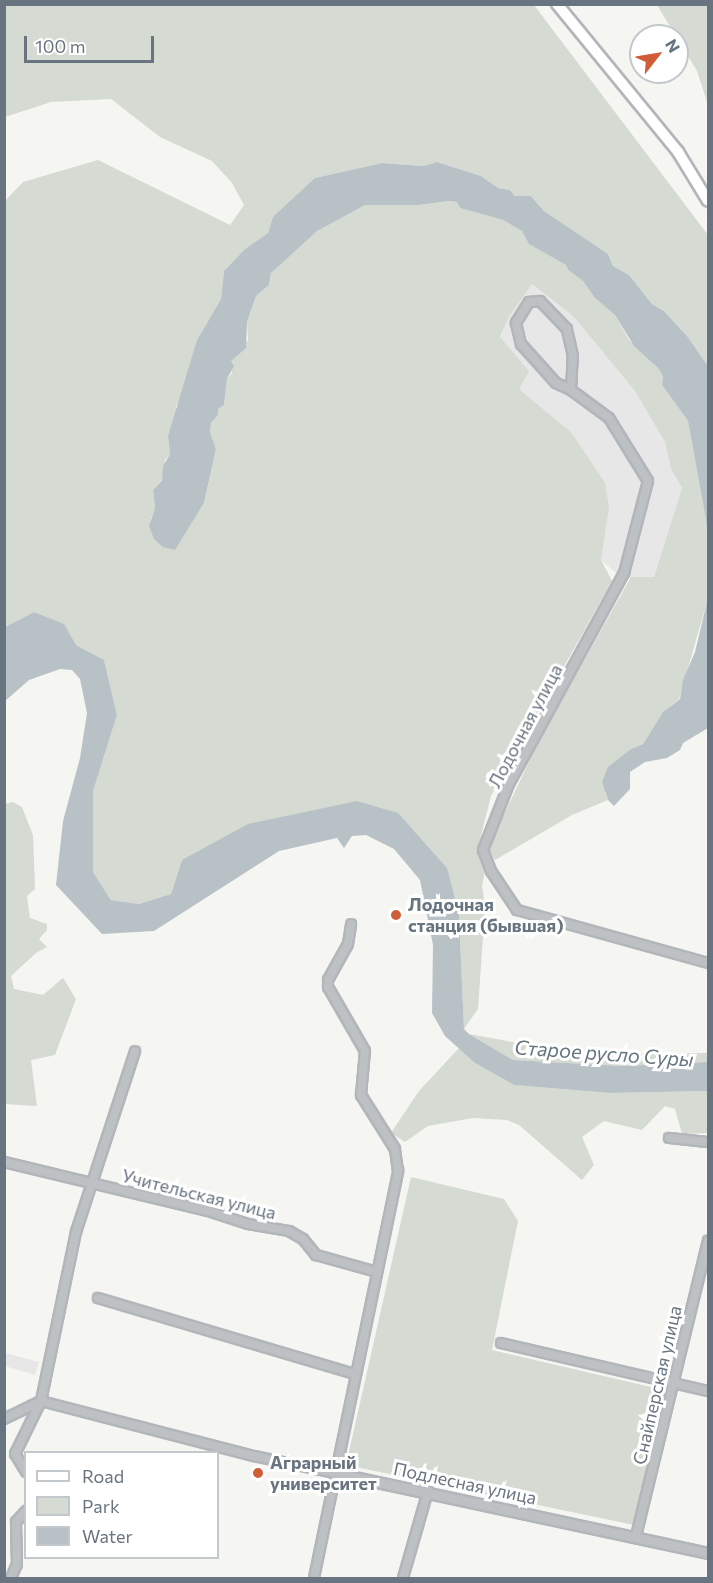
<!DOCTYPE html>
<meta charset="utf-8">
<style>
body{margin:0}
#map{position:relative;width:713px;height:1583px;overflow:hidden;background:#f5f5f2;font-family:Commissioner,sans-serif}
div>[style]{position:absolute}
.built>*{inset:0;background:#e6e7e6}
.green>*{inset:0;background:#d5dad2}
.water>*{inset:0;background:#b8c1c6}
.roads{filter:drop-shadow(2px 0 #b2b6ba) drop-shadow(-2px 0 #b2b6ba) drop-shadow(0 2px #b2b6ba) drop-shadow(0 -2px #b2b6ba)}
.minor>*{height:8px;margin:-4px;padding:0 4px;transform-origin:4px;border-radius:4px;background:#bdc1c4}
.tertiary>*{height:9px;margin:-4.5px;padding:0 4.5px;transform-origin:4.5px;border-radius:4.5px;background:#bdc1c4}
.secondary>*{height:10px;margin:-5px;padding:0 5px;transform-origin:5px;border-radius:5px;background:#fff}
.dots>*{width:16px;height:16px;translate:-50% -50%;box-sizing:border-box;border:3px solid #fff;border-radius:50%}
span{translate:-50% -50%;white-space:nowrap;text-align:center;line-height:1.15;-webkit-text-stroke:6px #fff;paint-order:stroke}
.street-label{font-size:18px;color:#687580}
.poi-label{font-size:18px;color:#687580;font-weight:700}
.left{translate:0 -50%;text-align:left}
.water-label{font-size:20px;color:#63767d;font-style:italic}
.frame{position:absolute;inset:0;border:6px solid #687580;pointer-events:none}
.legend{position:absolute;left:24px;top:1451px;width:195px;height:108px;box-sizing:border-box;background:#fff;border:2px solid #c3c8cc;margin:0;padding:8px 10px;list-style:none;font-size:18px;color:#687580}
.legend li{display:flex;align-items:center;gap:12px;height:30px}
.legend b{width:30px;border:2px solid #c3c8cc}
.north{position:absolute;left:629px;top:24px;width:60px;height:60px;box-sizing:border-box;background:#fff;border:2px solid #c3c8cc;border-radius:50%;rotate:59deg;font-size:16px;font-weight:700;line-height:24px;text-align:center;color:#687580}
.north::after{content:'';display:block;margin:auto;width:21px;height:27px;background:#d05d38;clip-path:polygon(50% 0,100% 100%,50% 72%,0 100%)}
.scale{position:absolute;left:24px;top:36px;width:130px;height:27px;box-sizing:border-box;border:3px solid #687580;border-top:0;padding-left:8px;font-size:18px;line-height:21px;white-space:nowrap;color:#687580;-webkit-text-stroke:4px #fff;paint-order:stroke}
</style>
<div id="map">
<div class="built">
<i style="clip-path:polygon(532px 284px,573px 316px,635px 391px,665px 442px,671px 469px,682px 488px,654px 577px,631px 577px,615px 572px,601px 560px,609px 508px,571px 432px,519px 389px,500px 338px,509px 317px)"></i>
<i style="clip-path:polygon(5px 1353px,39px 1362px,35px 1375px,5px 1366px)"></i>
</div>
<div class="green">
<i style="clip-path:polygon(5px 5px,534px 5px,708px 235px,708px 366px,687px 336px,664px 311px,652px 304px,629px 275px,613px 266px,608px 254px,544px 211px,531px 196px,515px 196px,510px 190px,498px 188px,481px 176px,437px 162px,423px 166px,382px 163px,315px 178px,271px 225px,268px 233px,245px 249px,224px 271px,221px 299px,197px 340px,183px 394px,176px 406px,176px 415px,168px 436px,170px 454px,165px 460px,162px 479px,153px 490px,155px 508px,151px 519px,175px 549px,204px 503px,216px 449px,210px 432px,211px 423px,218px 415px,218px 409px,224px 405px,227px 379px,232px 373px,231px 361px,248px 340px,247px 322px,256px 296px,269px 285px,271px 273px,309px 237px,327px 224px,365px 205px,419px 205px,449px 201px,457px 202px,460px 208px,503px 220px,522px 231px,530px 244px,566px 265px,568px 270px,583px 281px,595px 298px,615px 315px,629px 340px,658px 368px,663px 376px,662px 385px,688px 421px,706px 520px,708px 563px,707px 602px,679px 699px,663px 712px,643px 744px,631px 749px,605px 792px,608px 800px,572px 815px,495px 860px,488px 848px,539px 741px,631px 577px,654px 577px,682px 488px,671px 469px,665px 442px,635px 391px,573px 316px,532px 284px,509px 317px,500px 337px,529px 371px,519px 389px,571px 432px,605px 483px,609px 508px,601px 560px,612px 581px,491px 796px,477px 851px,485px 871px,482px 886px,485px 907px,478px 1009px,464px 1029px,459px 914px,398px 813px,182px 860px,171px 894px,139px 904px,111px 900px,93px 872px,93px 790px,117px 715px,104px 660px,76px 645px,63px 624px,34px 612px,5px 627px,5px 201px,23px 182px,98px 160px,230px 225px,244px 205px,232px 183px,212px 161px,160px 137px,111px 99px,51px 102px,5px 117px)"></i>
<i style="clip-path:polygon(657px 5px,708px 5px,708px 105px,697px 71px)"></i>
<i style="clip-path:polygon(13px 802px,22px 807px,33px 835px,35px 889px,27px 896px,30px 918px,47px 924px,47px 930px,39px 939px,47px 947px,36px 953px,11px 976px,14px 989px,43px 995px,63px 978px,76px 999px,55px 1055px,31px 1060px,37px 1106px,5px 1104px,4px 804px)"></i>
<i style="clip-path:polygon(469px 1034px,540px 1047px,602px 1054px,708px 1053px,708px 1062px,622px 1066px,513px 1060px)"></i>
<i style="clip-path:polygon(459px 1048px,475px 1063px,514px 1085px,610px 1093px,708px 1091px,708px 1133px,682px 1134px,675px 1109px,665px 1106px,642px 1130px,604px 1121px,582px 1137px,594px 1165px,582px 1180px,519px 1125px,507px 1120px,473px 1118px,428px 1126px,405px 1142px,391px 1133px,419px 1091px)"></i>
<i style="clip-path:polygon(411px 1177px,504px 1199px,518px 1221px,492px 1350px,668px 1391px,634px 1525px,346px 1465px)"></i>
</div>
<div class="water">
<i style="clip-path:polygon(437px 162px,481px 176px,498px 188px,510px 190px,515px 196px,531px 196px,544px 211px,608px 254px,613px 266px,629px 275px,652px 304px,664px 311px,687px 336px,708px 366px,708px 548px,706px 520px,688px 421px,662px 385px,663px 376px,658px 368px,634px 346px,615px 315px,595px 298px,583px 281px,568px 270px,566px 265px,529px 244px,522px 231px,503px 220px,460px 208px,457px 202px,449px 201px,419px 205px,365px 205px,317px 231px,271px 273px,269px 285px,256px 296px,247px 322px,246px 348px,231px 361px,234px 366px,227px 379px,224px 405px,218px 409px,218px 415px,211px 423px,210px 432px,216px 449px,204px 503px,175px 550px,163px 547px,154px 539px,149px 526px,155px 508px,153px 490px,162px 480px,163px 466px,170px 454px,168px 436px,197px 340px,221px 299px,224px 271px,245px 249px,268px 233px,273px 217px,315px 178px,382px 163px,423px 166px)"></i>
<i style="clip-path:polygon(708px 563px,708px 728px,683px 743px,680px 750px,667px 758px,645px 762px,630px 772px,630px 789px,614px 806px,608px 800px,602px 782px,608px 767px,631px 749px,643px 744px,663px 712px,680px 699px,683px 680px,695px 652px,707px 602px)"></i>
<i style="clip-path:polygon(34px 612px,64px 624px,76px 645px,104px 660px,117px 715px,93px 791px,93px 872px,111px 900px,139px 904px,171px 894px,182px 860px,248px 824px,357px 801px,398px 813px,447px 868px,459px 914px,464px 1029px,469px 1034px,513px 1060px,622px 1066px,708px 1062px,708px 1091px,610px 1093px,514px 1085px,475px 1063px,445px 1036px,432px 1013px,433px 945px,420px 880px,394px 849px,366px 835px,352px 836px,344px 848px,337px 838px,279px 851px,154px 931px,102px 934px,56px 885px,63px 821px,80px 758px,87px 713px,80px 679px,72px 670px,60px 669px,29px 680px,5px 701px,5px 627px)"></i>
</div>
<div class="roads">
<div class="minor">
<i style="left:571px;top:390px;width:34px;rotate:-87deg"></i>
<i style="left:573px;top:356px;width:28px;rotate:-103deg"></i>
<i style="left:567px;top:329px;width:39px;rotate:-134deg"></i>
<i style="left:540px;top:301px;width:11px;rotate:175deg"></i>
<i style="left:529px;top:302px;width:25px;rotate:122deg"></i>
<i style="left:516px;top:323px;width:22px;rotate:77deg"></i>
<i style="left:521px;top:344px;width:52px;rotate:48.1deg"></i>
<i style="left:556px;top:383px;width:17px;rotate:25deg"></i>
<i style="left:571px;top:390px;width:47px;rotate:36.4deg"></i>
<i style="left:609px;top:418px;width:74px;rotate:58.2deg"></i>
<i style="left:648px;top:481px;width:95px;rotate:104.6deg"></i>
<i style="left:624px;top:573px;width:240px;rotate:118.6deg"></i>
<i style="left:509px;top:784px;width:71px;rotate:111.5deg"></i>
<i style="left:483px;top:850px;width:22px;rotate:69deg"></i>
<i style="left:491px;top:871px;width:47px;rotate:56.3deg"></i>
<i style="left:517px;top:910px;width:198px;rotate:15.5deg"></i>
<i style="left:669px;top:1138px;width:39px;rotate:6deg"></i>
<i style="left:4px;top:1162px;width:210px;rotate:13.5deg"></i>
<i style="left:208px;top:1211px;width:42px;rotate:18deg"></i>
<i style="left:248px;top:1224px;width:42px;rotate:9.7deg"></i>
<i style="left:289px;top:1231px;width:16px;rotate:30deg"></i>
<i style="left:303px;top:1239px;width:21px;rotate:51deg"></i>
<i style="left:316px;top:1255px;width:63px;rotate:15.6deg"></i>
<i style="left:98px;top:1298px;width:268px;rotate:16.5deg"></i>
<i style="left:501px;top:1343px;width:212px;rotate:13.1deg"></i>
<i style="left:41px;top:1401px;width:220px;rotate:14.5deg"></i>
<i style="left:254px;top:1456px;width:83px;rotate:11.9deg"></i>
<i style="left:4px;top:1419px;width:41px;rotate:-25.9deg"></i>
<i style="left:26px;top:1472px;width:21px;rotate:-121deg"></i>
<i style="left:15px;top:1454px;width:59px;rotate:-63.9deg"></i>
<i style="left:41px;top:1401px;width:173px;rotate:-78.3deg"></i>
<i style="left:76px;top:1232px;width:190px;rotate:-71.9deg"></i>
<i style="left:636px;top:1536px;width:304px;rotate:-76.3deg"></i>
<i style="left:11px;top:1578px;width:15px;rotate:-67deg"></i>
<i style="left:17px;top:1564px;width:42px;rotate:-91.4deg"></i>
<i style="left:16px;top:1522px;width:15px;rotate:-48deg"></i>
<i style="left:314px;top:1578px;width:416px;rotate:-78.3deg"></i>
<i style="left:398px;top:1171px;width:22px;rotate:-98deg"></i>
<i style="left:395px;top:1149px;width:64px;rotate:-122.2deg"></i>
<i style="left:361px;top:1095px;width:44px;rotate:-84.8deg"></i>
<i style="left:365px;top:1051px;width:74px;rotate:-120deg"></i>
<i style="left:328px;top:987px;width:7px;rotate:-90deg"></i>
<i style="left:328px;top:980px;width:41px;rotate:-60.9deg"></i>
<i style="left:348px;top:944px;width:20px;rotate:-81deg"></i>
<i style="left:403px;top:1578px;width:91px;rotate:-74deg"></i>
</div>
<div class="tertiary">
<i style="left:335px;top:1473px;width:381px;rotate:12.1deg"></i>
</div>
<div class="secondary">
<i style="left:557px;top:4px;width:191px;rotate:50.7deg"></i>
<i style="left:678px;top:152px;width:57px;rotate:58.5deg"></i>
</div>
</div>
<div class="dots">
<i style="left:396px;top:915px;background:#d05d38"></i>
<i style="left:258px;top:1473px;background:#d05d38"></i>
</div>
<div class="street-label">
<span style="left:525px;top:726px;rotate:-62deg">Лодочная улица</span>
<span style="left:199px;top:1194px;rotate:14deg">Учительская улица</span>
<span style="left:657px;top:1385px;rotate:-77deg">Снайперская улица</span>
<span style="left:465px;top:1483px;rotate:12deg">Подлесная улица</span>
</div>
<div class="poi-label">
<span class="left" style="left:408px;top:915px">Лодочная<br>станция (бывшая)</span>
<span class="left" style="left:270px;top:1473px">Аграрный<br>университет</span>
</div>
<div class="water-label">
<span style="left:604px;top:1053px;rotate:4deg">Старое русло Суры</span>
</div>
<div class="frame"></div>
<ul class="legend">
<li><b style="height:8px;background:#fff"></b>Road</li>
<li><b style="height:16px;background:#d5dad2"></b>Park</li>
<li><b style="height:16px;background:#b8c1c6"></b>Water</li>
</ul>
<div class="north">N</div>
<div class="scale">100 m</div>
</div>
